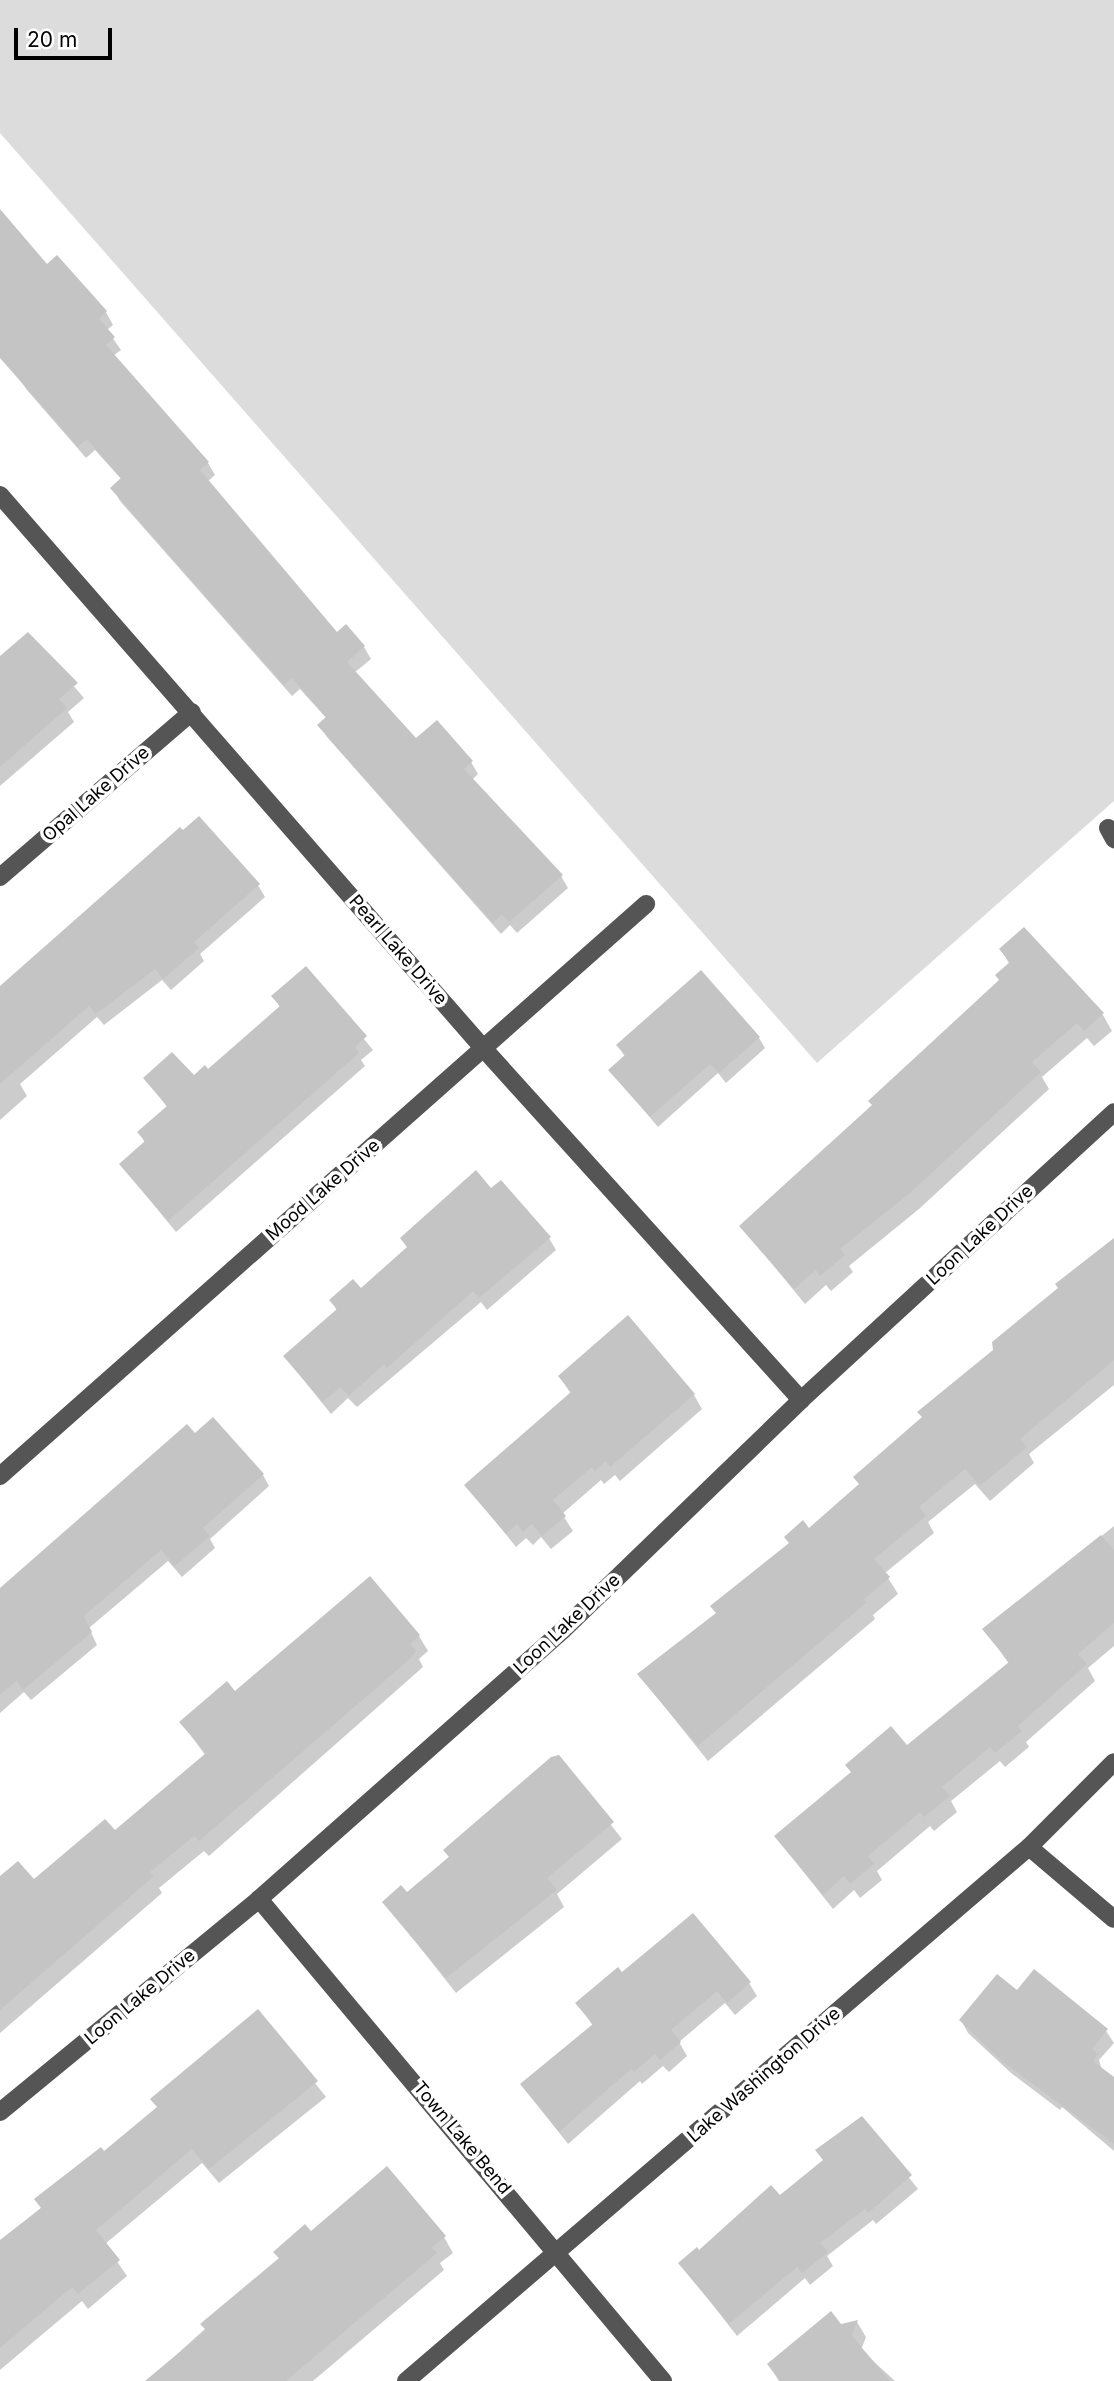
<!DOCTYPE html>
<style>
body{margin:0}
#map{position:relative;width:1114px;height:2381px;overflow:hidden;background:#fff;font-family:Inter,sans-serif}
div>[style]{position:absolute}
.green>*{inset:0;background:#dcdcdc}
.shadow>*{inset:0;background:#0003}
.building>*{inset:0;background:#c4c4c4}
.minor>*{height:18px;margin:-9px;padding:0 9px;transform-origin:9px;border-radius:9px;background:#555}
span{translate:-50% -50%;white-space:nowrap;text-align:center;line-height:1.15;-webkit-text-stroke:7px #fff;paint-order:stroke}
.street-label{font-size:18px;color:#000}
.scale{position:absolute;left:14px;top:28px;width:98px;height:32px;box-sizing:border-box;border:4px solid #000;border-top:0;padding-left:9px;font-size:21px;line-height:24px;white-space:nowrap;color:#000;-webkit-text-stroke:5px #fff;paint-order:stroke}
</style>
<div id="map">
<div class="green">
<i style="clip-path:polygon(0 0,1114px 0,1114px 801px,817px 1063px,0 133px)"></i>
</div>
<div class="shadow">
<i style="clip-path:polygon(0 211px,47px 266px,57px 257px,106px 312px,113px 325px,107px 330px,121px 350px,113px 356px,208px 463px,215px 475px,207px 482px,337px 634px,364px 647px,371px 659px,354px 673px,415px 741px,471px 762px,478px 774px,472px 780px,561px 876px,568px 888px,517px 933px,510px 925px,501px 934px,327px 737px,320px 725px,327px 719px,300px 689px,292px 696px,120px 501px,113px 488px,122px 480px,95px 450px,86px 458px,27px 390px,0 351px)"></i>
<i style="clip-path:polygon(31px 637px,84px 698px,68px 712px,74px 722px,0 786px,0 664px)"></i>
<i style="clip-path:polygon(258px 885px,265px 897px,200px 954px,204px 961px,171px 990px,162px 980px,104px 1025px,97px 1017px,20px 1084px,27px 1096px,0 1120px,0 989px)"></i>
<i style="clip-path:polygon(1024px 929px,1103px 1015px,1112px 1031px,1094px 1046px,1087px 1038px,1042px 1077px,1049px 1089px,919px 1209px,849px 1266px,853px 1272px,831px 1291px,826px 1285px,805px 1304px,741px 1226px,873px 1107px,1000px 982px,1010px 965px,1001px 950px)"></i>
<i style="clip-path:polygon(306px 968px,373px 1050px,361px 1060px,365px 1066px,176px 1232px,121px 1165px,145px 1143px,139px 1132px,168px 1108px,145px 1078px,194px 1078px,208px 1072px,280px 1008px,274px 996px)"></i>
<i style="clip-path:polygon(759px 1038px,765px 1048px,726px 1083px,718px 1073px,658px 1127px,610px 1070px,625px 1057px,618px 1045px)"></i>
<i style="clip-path:polygon(491px 1190px,549px 1238px,556px 1250px,487px 1310px,481px 1302px,357px 1407px,348px 1398px,331px 1414px,285px 1357px,337px 1311px,331px 1300px,361px 1290px,408px 1249px,402px 1239px)"></i>
<i style="clip-path:polygon(1114px 1263px,1114px 1385px,1029px 1454px,1034px 1463px,990px 1501px,975px 1484px,928px 1522px,934px 1533px,885px 1573px,898px 1594px,873px 1615px,875px 1619px,708px 1761px,639px 1675px,717px 1614px,860px 1485px,855px 1477px)"></i>
<i style="clip-path:polygon(560px 1377px,694px 1395px,702px 1409px,620px 1481px,615px 1475px,604px 1484px,601px 1480px,562px 1514px,573px 1531px,551px 1549px,541px 1537px,533px 1545px,526px 1538px,516px 1547px,466px 1485px,571px 1394px)"></i>
<i style="clip-path:polygon(195px 1436px,263px 1475px,269px 1486px,210px 1539px,215px 1548px,182px 1577px,168px 1561px,89px 1628px,97px 1645px,31px 1700px,24px 1692px,0 1713px,0 1589px)"></i>
<i style="clip-path:polygon(1114px 1526px,1114px 1646px,1088px 1668px,1095px 1681px,1026px 1742px,1029px 1747px,1005px 1767px,1000px 1761px,951px 1801px,957px 1812px,934px 1831px,930px 1826px,877px 1871px,882px 1880px,860px 1898px,854px 1890px,833px 1909px,776px 1837px,906px 1747px,1009px 1664px,985px 1629px)"></i>
<i style="clip-path:polygon(419px 1636px,428px 1651px,419px 1659px,423px 1667px,209px 1856px,204px 1851px,159px 1888px,162px 1893px,0 2033px,0 1895px,34px 1881px,114px 1833px,205px 1755px,181px 1722px,235px 1693px)"></i>
<i style="clip-path:polygon(558px 1757px,622px 1839px,557px 1894px,564px 1907px,456px 1993px,384px 1902px,407px 1895px)"></i>
<i style="clip-path:polygon(622px 1975px,749px 1983px,757px 1996px,735px 2015px,725px 2003px,679px 2042px,687px 2056px,669px 2072px,663px 2066px,642px 2084px,640px 2081px,568px 2144px,522px 2085px,593px 2026px,578px 2004px)"></i>
<i style="clip-path:polygon(1017px 1992px,1106px 2031px,1114px 2043px,1099px 2060px,1102px 2070px,1114px 2080px,1114px 2151px,1062px 2107px,1060px 2110px,1011px 2073px,968px 2033px,961px 2020px)"></i>
<i style="clip-path:polygon(258px 2011px,326px 2097px,219px 2183px,202px 2163px,105px 2244px,127px 2276px,88px 2309px,82px 2301px,0 2370px,0 2243px,158px 2108px,153px 2100px)"></i>
<i style="clip-path:polygon(862px 2118px,918px 2189px,876px 2224px,873px 2220px,827px 2256px,833px 2266px,810px 2285px,805px 2278px,737px 2336px,680px 2263px,779px 2197px,824px 2162px)"></i>
<i style="clip-path:polygon(310px 2233px,444px 2237px,453px 2253px,440px 2263px,444px 2270px,313px 2381px,148px 2381px,280px 2260px,275px 2252px)"></i>
<i style="clip-path:polygon(857px 2322px,866px 2337px,861px 2350px,895px 2381px,779px 2381px,769px 2365px,841px 2326px)"></i>
</div>
<div class="building">
<i style="clip-path:polygon(0 209px,47px 264px,57px 255px,107px 311px,99px 319px,115px 337px,106px 345px,209px 462px,200px 470px,337px 632px,346px 624px,365px 646px,347px 662px,416px 738px,437px 720px,473px 761px,464px 769px,563px 875px,509px 922px,502px 914px,493px 923px,317px 725px,326px 717px,292px 678px,284px 685px,110px 488px,121px 478px,87px 439px,78px 447px,0 358px)"></i>
<i style="clip-path:polygon(28px 632px,78px 683px,59px 699px,67px 708px,0 767px,0 656px)"></i>
<i style="clip-path:polygon(199px 816px,260px 884px,194px 942px,199px 948px,163px 979px,155px 969px,96px 1014px,89px 1006px,0 1084px,0 986px,180px 827px,183px 830px)"></i>
<i style="clip-path:polygon(1024px 927px,1104px 1013px,1084px 1031px,1077px 1023px,1032px 1062px,1041px 1072px,910px 1193px,840px 1249px,845px 1255px,820px 1276px,816px 1270px,794px 1289px,739px 1226px,872px 1105px,868px 1101px,999px 980px,995px 975px,1010px 962px,999px 949px)"></i>
<i style="clip-path:polygon(306px 966px,367px 1036px,355px 1047px,359px 1053px,168px 1221px,119px 1164px,145px 1141px,137px 1132px,167px 1106px,143px 1078px,172px 1052px,194px 1075px,205px 1065px,208px 1069px,280px 1006px,271px 996px)"></i>
<i style="clip-path:polygon(701px 970px,760px 1037px,719px 1073px,710px 1064px,650px 1117px,608px 1070px,625px 1055px,616px 1045px)"></i>
<i style="clip-path:polygon(476px 1170px,491px 1188px,501px 1180px,551px 1237px,479px 1298px,473px 1291px,387px 1368px,384px 1364px,349px 1396px,340px 1387px,323px 1402px,283px 1356px,337px 1309px,329px 1300px,353px 1279px,361px 1288px,407px 1247px,400px 1238px)"></i>
<i style="clip-path:polygon(1114px 1238px,1114px 1360px,1020px 1439px,1027px 1447px,980px 1486px,965px 1469px,919px 1507px,926px 1516px,874px 1559px,890px 1577px,864px 1599px,867px 1602px,698px 1746px,637px 1674px,716px 1613px,710px 1606px,789px 1543px,784px 1537px,803px 1520px,809px 1528px,859px 1484px,853px 1477px,922px 1417px,917px 1412px,993px 1350px,992px 1342px,1058px 1288px,1055px 1284px)"></i>
<i style="clip-path:polygon(628px 1315px,695px 1394px,610px 1467px,605px 1461px,595px 1471px,592px 1467px,553px 1500px,566px 1516px,542px 1536px,532px 1524px,523px 1532px,517px 1524px,506px 1534px,464px 1485px,571px 1392px,558px 1376px)"></i>
<i style="clip-path:polygon(213px 1417px,264px 1474px,203px 1528px,210px 1536px,175px 1566px,161px 1550px,84px 1616px,92px 1632px,23px 1690px,16px 1681px,0 1695px,0 1588px,187px 1424px,195px 1433px)"></i>
<i style="clip-path:polygon(1101px 1535px,1114px 1550px,1114px 1623px,1078px 1654px,1087px 1664px,1018px 1726px,1022px 1731px,995px 1753px,990px 1747px,942px 1787px,950px 1796px,924px 1817px,920px 1812px,868px 1856px,874px 1864px,850px 1884px,844px 1876px,823px 1895px,774px 1836px,851px 1772px,845px 1765px,891px 1726px,907px 1745px,1009px 1662px,982px 1629px)"></i>
<i style="clip-path:polygon(370px 1576px,420px 1635px,410px 1644px,416px 1651px,410px 1659px,199px 1841px,194px 1836px,150px 1872px,154px 1876px,0 2010px,0 1876px,18px 1861px,34px 1879px,105px 1819px,115px 1830px,206px 1753px,179px 1722px,227px 1681px,235px 1691px)"></i>
<i style="clip-path:polygon(559px 1755px,614px 1822px,547px 1878px,557px 1890px,446px 1978px,382px 1902px,401px 1885px,407px 1892px,449px 1857px,443px 1850px,551px 1757px)"></i>
<i style="clip-path:polygon(693px 1913px,751px 1982px,727px 2003px,717px 1991px,671px 2030px,681px 2042px,660px 2060px,655px 2054px,634px 2072px,631px 2069px,559px 2132px,520px 2084px,593px 2024px,575px 2003px,618px 1967px,622px 1972px)"></i>
<i style="clip-path:polygon(1034px 1969px,1108px 2029px,1092px 2049px,1098px 2054px,1093px 2061px,1114px 2077px,1114px 2144px,1002px 2061px,959px 2020px,997px 1974px,1017px 1990px)"></i>
<i style="clip-path:polygon(258px 2009px,318px 2081px,209px 2169px,192px 2149px,96px 2230px,120px 2260px,78px 2294px,72px 2287px,0 2348px,0 2240px,41px 2208px,34px 2199px,101px 2147px,104px 2151px,157px 2107px,150px 2099px)"></i>
<i style="clip-path:polygon(862px 2116px,912px 2175px,868px 2213px,865px 2209px,820px 2243px,828px 2252px,802px 2273px,797px 2267px,729px 2324px,678px 2263px,697px 2247px,699px 2250px,771px 2185px,780px 2195px,823px 2160px,815px 2150px)"></i>
<i style="clip-path:polygon(387px 2166px,446px 2236px,432px 2247px,437px 2253px,286px 2381px,145px 2381px,206px 2330px,200px 2324px,279px 2258px,273px 2252px,305px 2224px,311px 2231px)"></i>
<i style="clip-path:polygon(831px 2311px,841px 2324px,858px 2320px,852px 2336px,890px 2381px,780px 2381px,767px 2364px)"></i>
</div>
<div class="minor">
<i style="left:0;top:495px;width:736px;rotate:48.86deg"></i>
<i style="left:484px;top:1049px;width:473px;rotate:47.9deg"></i>
<i style="left:1108px;top:828px;width:13px;rotate:61deg"></i>
<i style="left:0;top:877px;width:253px;rotate:-40.7deg"></i>
<i style="left:0;top:1476px;width:863px;rotate:-41.52deg"></i>
<i style="left:1029px;top:1847px;width:111px;rotate:40.3deg"></i>
<i style="left:259px;top:1899px;width:629px;rotate:50.03deg"></i>
<i style="left:0;top:2112px;width:335px;rotate:-39.4deg"></i>
<i style="left:259px;top:1899px;width:406px;rotate:-41.5deg"></i>
<i style="left:563px;top:1630px;width:331px;rotate:-44deg"></i>
<i style="left:801px;top:1400px;width:425px;rotate:-42.6deg"></i>
<i style="left:406px;top:2381px;width:821px;rotate:-40.6deg"></i>
<i style="left:1029px;top:1847px;width:120px;rotate:-45deg"></i>
</div>
<div class="street-label">
<span style="left:96px;top:794px;rotate:-41deg">Opal Lake Drive</span>
<span style="left:398px;top:950px;rotate:49deg">Pearl Lake Drive</span>
<span style="left:323px;top:1190px;rotate:-41deg">Mood Lake Drive</span>
<span style="left:980px;top:1235px;rotate:-43deg">Loon Lake Drive</span>
<span style="left:567px;top:1624px;rotate:-43deg">Loon Lake Drive</span>
<span style="left:140px;top:1997px;rotate:-40deg">Loon Lake Drive</span>
<span style="left:764px;top:2075px;rotate:-41deg">Lake Washington Drive</span>
<span style="left:462px;top:2138px;rotate:50deg">Town Lake Bend</span>
</div>
<div class="scale">20 m</div>
</div>
